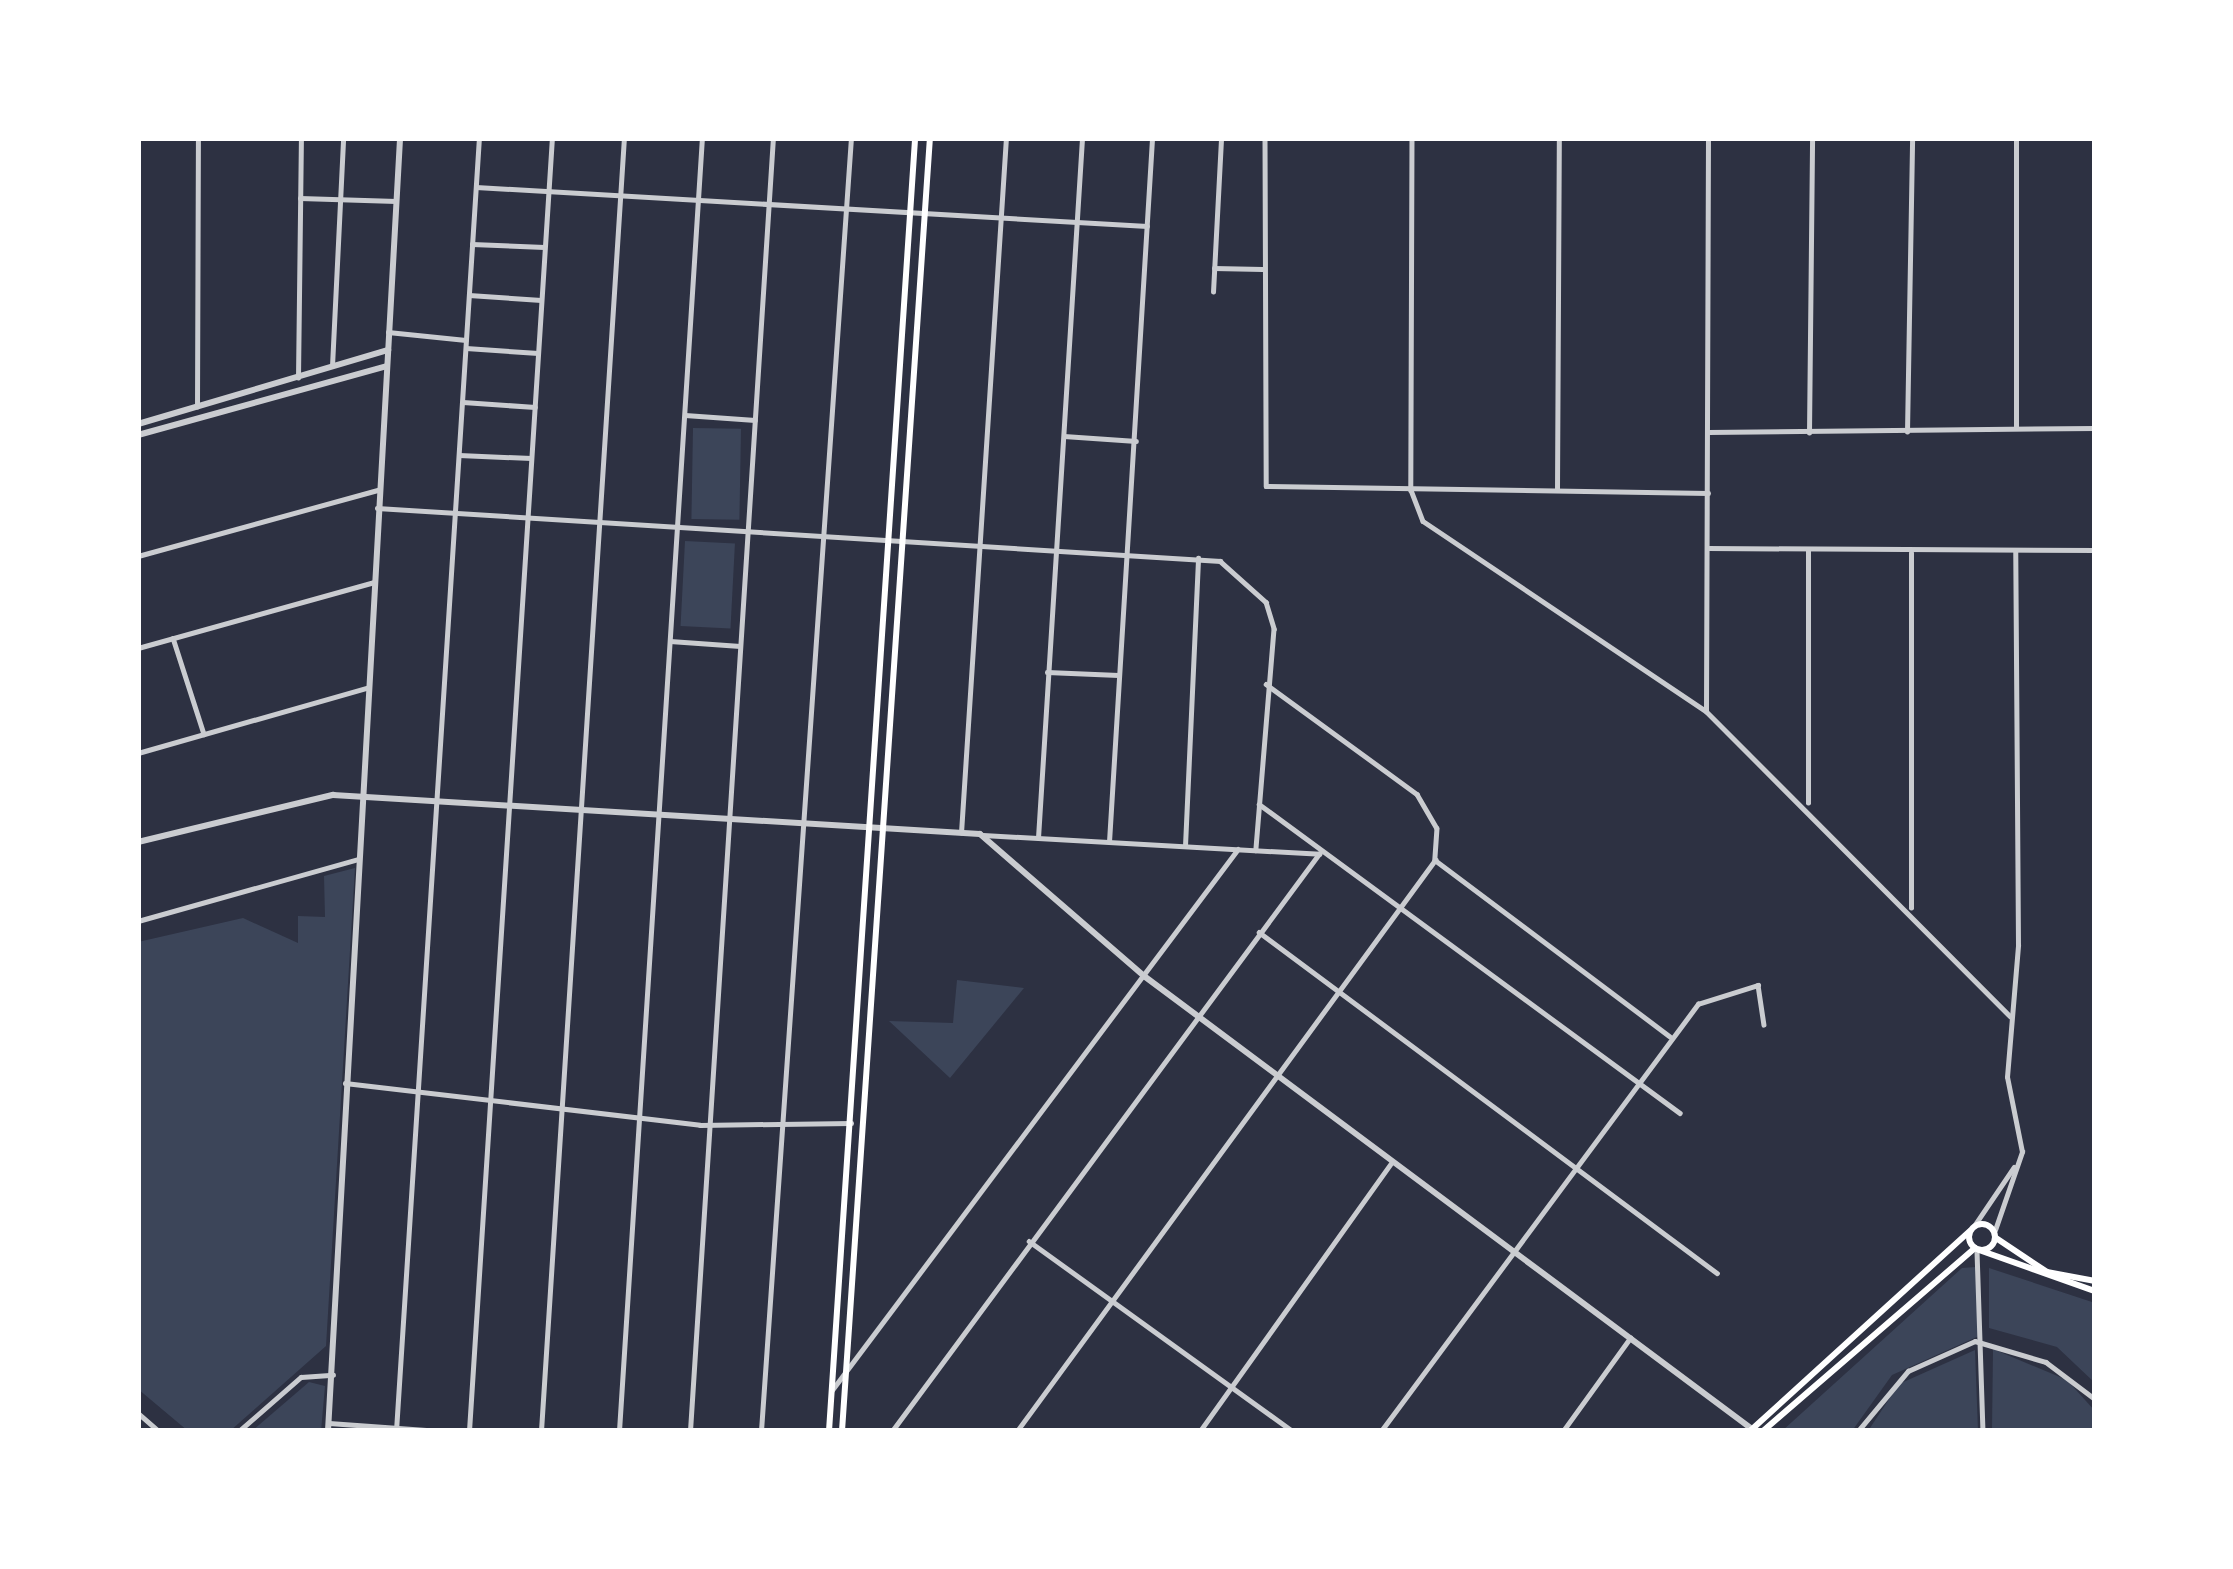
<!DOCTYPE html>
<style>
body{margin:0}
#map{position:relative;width:2233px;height:1569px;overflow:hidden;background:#2d3142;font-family:Roboto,sans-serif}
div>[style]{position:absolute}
.green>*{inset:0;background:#3c4559;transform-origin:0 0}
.minor>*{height:4.5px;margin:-2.25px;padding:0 2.25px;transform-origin:2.25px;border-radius:2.25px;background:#caccd0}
.tertiary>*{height:6px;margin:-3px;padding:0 3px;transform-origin:3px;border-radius:3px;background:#caccd0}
.secondary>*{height:6px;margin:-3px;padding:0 3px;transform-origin:3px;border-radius:3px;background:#fff}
.secondary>.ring{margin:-3px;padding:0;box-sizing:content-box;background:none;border:6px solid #fff;border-radius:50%}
span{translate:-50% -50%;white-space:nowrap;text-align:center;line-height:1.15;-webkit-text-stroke:9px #fff;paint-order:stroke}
.frame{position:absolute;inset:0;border:141px solid #fff;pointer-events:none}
</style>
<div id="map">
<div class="green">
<i style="left:693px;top:428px;width:48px;height:91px;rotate:1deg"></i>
<i style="left:685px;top:541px;width:50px;height:85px;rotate:3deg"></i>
<i style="clip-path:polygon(355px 868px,326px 1346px,230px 1431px,188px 1431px,138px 1389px,138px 942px,243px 918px,298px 943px,298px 916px,325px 917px,324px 876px)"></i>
<i style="clip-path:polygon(957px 980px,1024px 988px,950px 1078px,889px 1021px,953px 1023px)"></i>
<i style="clip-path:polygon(1976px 1267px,1979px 1336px,1892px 1375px,1852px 1431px,1782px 1431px,1962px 1268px)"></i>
<i style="clip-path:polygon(1989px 1268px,2095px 1303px,2095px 1383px,2057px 1347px,1989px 1328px)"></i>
<i style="clip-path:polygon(1993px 1349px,2067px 1380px,2095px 1411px,2095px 1431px,1992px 1431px)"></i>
<i style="clip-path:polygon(1975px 1350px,1978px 1431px,1868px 1431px,1899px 1384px)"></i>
<i style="clip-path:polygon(309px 1382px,325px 1386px,321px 1431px,252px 1431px)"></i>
</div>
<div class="minor">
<i style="left:1265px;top:138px;width:348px;rotate:89.8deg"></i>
<i style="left:1266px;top:486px;width:442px;rotate:0.9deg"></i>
<i style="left:1412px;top:138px;width:352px;rotate:90.2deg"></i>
<i style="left:1411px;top:490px;width:33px;rotate:69deg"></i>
<i style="left:1423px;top:521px;width:341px;rotate:33.9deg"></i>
<i style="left:1706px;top:711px;width:431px;rotate:45.1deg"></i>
<i style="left:476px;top:187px;width:672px;rotate:3.33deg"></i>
<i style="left:300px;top:198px;width:96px;rotate:1.8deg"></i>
<i style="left:472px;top:244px;width:72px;rotate:2.4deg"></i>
<i style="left:1214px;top:268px;width:48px;rotate:1.2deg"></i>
<i style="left:1213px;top:292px;width:154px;rotate:-87deg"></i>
<i style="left:469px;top:295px;width:72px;rotate:4deg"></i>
<i style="left:388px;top:332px;width:78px;rotate:5.9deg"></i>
<i style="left:466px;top:348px;width:72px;rotate:4deg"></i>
<i style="left:332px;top:366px;width:228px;rotate:-87.2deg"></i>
<i style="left:298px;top:378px;width:240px;rotate:-89.3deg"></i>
<i style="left:463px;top:402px;width:72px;rotate:4deg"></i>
<i style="left:197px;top:407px;width:269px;rotate:-89.8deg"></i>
<i style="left:685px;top:415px;width:70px;rotate:4.1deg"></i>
<i style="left:2016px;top:426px;width:288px;rotate:-90deg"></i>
<i style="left:1708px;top:432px;width:387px;rotate:-0.6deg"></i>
<i style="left:1907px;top:432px;width:294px;rotate:-89deg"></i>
<i style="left:1809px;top:433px;width:295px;rotate:-89.4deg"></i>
<i style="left:1064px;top:436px;width:72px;rotate:4deg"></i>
<i style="left:459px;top:455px;width:72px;rotate:2.4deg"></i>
<i style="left:1557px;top:490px;width:352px;rotate:-89.7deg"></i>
<i style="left:377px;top:508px;width:845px;rotate:3.6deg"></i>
<i style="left:1220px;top:561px;width:62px;rotate:41.7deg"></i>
<i style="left:1266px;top:602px;width:28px;rotate:73deg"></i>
<i style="left:1274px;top:629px;width:222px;rotate:94.7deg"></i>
<i style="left:1708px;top:548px;width:387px;rotate:0.3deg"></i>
<i style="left:138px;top:556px;width:249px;rotate:-15.4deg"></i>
<i style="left:173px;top:638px;width:101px;rotate:72.1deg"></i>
<i style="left:670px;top:641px;width:70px;rotate:4.1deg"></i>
<i style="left:138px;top:648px;width:245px;rotate:-15.6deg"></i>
<i style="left:1047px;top:672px;width:71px;rotate:2.4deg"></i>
<i style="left:1266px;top:684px;width:187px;rotate:36.1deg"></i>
<i style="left:1417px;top:794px;width:39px;rotate:60deg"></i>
<i style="left:1437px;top:828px;width:32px;rotate:94deg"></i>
<i style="left:1706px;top:711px;width:573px;rotate:-89.8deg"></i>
<i style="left:138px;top:753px;width:240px;rotate:-15.9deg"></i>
<i style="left:1808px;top:803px;width:252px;rotate:-90deg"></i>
<i style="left:1259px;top:804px;width:522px;rotate:36.28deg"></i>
<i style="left:961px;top:833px;width:696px;rotate:-86.3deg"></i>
<i style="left:983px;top:835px;width:337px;rotate:3.2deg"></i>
<i style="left:1038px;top:838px;width:701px;rotate:-86.4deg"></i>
<i style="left:1109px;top:842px;width:705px;rotate:-86.5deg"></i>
<i style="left:1185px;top:846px;width:288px;rotate:-87.4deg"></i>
<i style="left:1435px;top:860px;width:293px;rotate:36.9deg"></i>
<i style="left:1911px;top:908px;width:355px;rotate:-90deg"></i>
<i style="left:138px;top:921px;width:229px;rotate:-15.7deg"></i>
<i style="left:1259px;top:932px;width:571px;rotate:36.67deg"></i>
<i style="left:345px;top:1083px;width:357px;rotate:6.7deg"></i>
<i style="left:700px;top:1125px;width:151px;rotate:-0.8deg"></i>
<i style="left:1974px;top:1226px;width:71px;rotate:-55.9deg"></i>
<i style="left:1995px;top:1230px;width:83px;rotate:-70.9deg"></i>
<i style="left:2022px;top:1152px;width:76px;rotate:-101.3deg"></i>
<i style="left:2007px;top:1077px;width:132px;rotate:-85.2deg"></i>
<i style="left:2018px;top:945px;width:393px;rotate:-90.4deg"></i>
<i style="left:1029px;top:1241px;width:324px;rotate:35.8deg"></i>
<i style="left:1977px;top:1251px;width:180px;rotate:88.1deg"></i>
<i style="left:832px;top:1390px;width:676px;rotate:-53.11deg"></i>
<i style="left:138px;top:1413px;width:28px;rotate:41deg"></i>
<i style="left:329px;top:1423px;width:111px;rotate:4.1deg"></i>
<i style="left:239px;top:1431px;width:82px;rotate:-41.1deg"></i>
<i style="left:301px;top:1377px;width:32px;rotate:-4deg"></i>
<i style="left:396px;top:1431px;width:1296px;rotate:-86.33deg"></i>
<i style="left:469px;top:1431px;width:1296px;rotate:-86.33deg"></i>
<i style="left:541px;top:1431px;width:1296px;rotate:-86.33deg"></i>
<i style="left:619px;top:1431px;width:1296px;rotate:-86.33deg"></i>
<i style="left:690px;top:1431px;width:1296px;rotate:-86.33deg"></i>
<i style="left:761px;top:1431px;width:1296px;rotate:-86.02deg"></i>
<i style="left:892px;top:1431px;width:718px;rotate:-53.5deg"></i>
<i style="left:1017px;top:1431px;width:708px;rotate:-53.79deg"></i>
<i style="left:1200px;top:1431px;width:330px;rotate:-54.5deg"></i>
<i style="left:1381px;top:1431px;width:532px;rotate:-53.41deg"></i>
<i style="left:1698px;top:1004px;width:63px;rotate:-17.6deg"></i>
<i style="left:1758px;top:985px;width:40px;rotate:81.5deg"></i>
<i style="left:1563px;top:1431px;width:115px;rotate:-54.2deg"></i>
<i style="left:1858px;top:1431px;width:78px;rotate:-50.2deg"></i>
<i style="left:1908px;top:1371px;width:73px;rotate:-24.1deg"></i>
<i style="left:1975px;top:1341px;width:74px;rotate:16.5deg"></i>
<i style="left:2046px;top:1362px;width:61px;rotate:37.1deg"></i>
</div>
<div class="tertiary">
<i style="left:138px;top:424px;width:261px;rotate:-16.5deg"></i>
<i style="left:138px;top:435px;width:258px;rotate:-15.5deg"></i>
<i style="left:138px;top:842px;width:201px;rotate:-13.6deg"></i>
<i style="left:333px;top:795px;width:648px;rotate:3.45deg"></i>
<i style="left:980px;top:834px;width:217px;rotate:40.9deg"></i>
<i style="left:1144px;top:976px;width:758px;rotate:36.69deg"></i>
<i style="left:328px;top:1431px;width:1295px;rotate:-86.81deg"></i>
</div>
<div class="secondary">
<i class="ring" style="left:1969px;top:1224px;width:20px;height:20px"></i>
<i style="left:1996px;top:1238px;width:61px;rotate:33.7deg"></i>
<i style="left:2047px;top:1272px;width:49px;rotate:10.6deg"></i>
<i style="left:1979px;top:1250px;width:123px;rotate:19.5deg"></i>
<i style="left:829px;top:1431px;width:1296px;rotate:-86.19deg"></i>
<i style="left:842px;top:1431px;width:1296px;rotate:-86.11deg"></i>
<i style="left:1750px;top:1431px;width:297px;rotate:-42.3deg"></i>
<i style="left:1763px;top:1431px;width:280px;rotate:-40.8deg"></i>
</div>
<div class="frame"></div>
</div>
